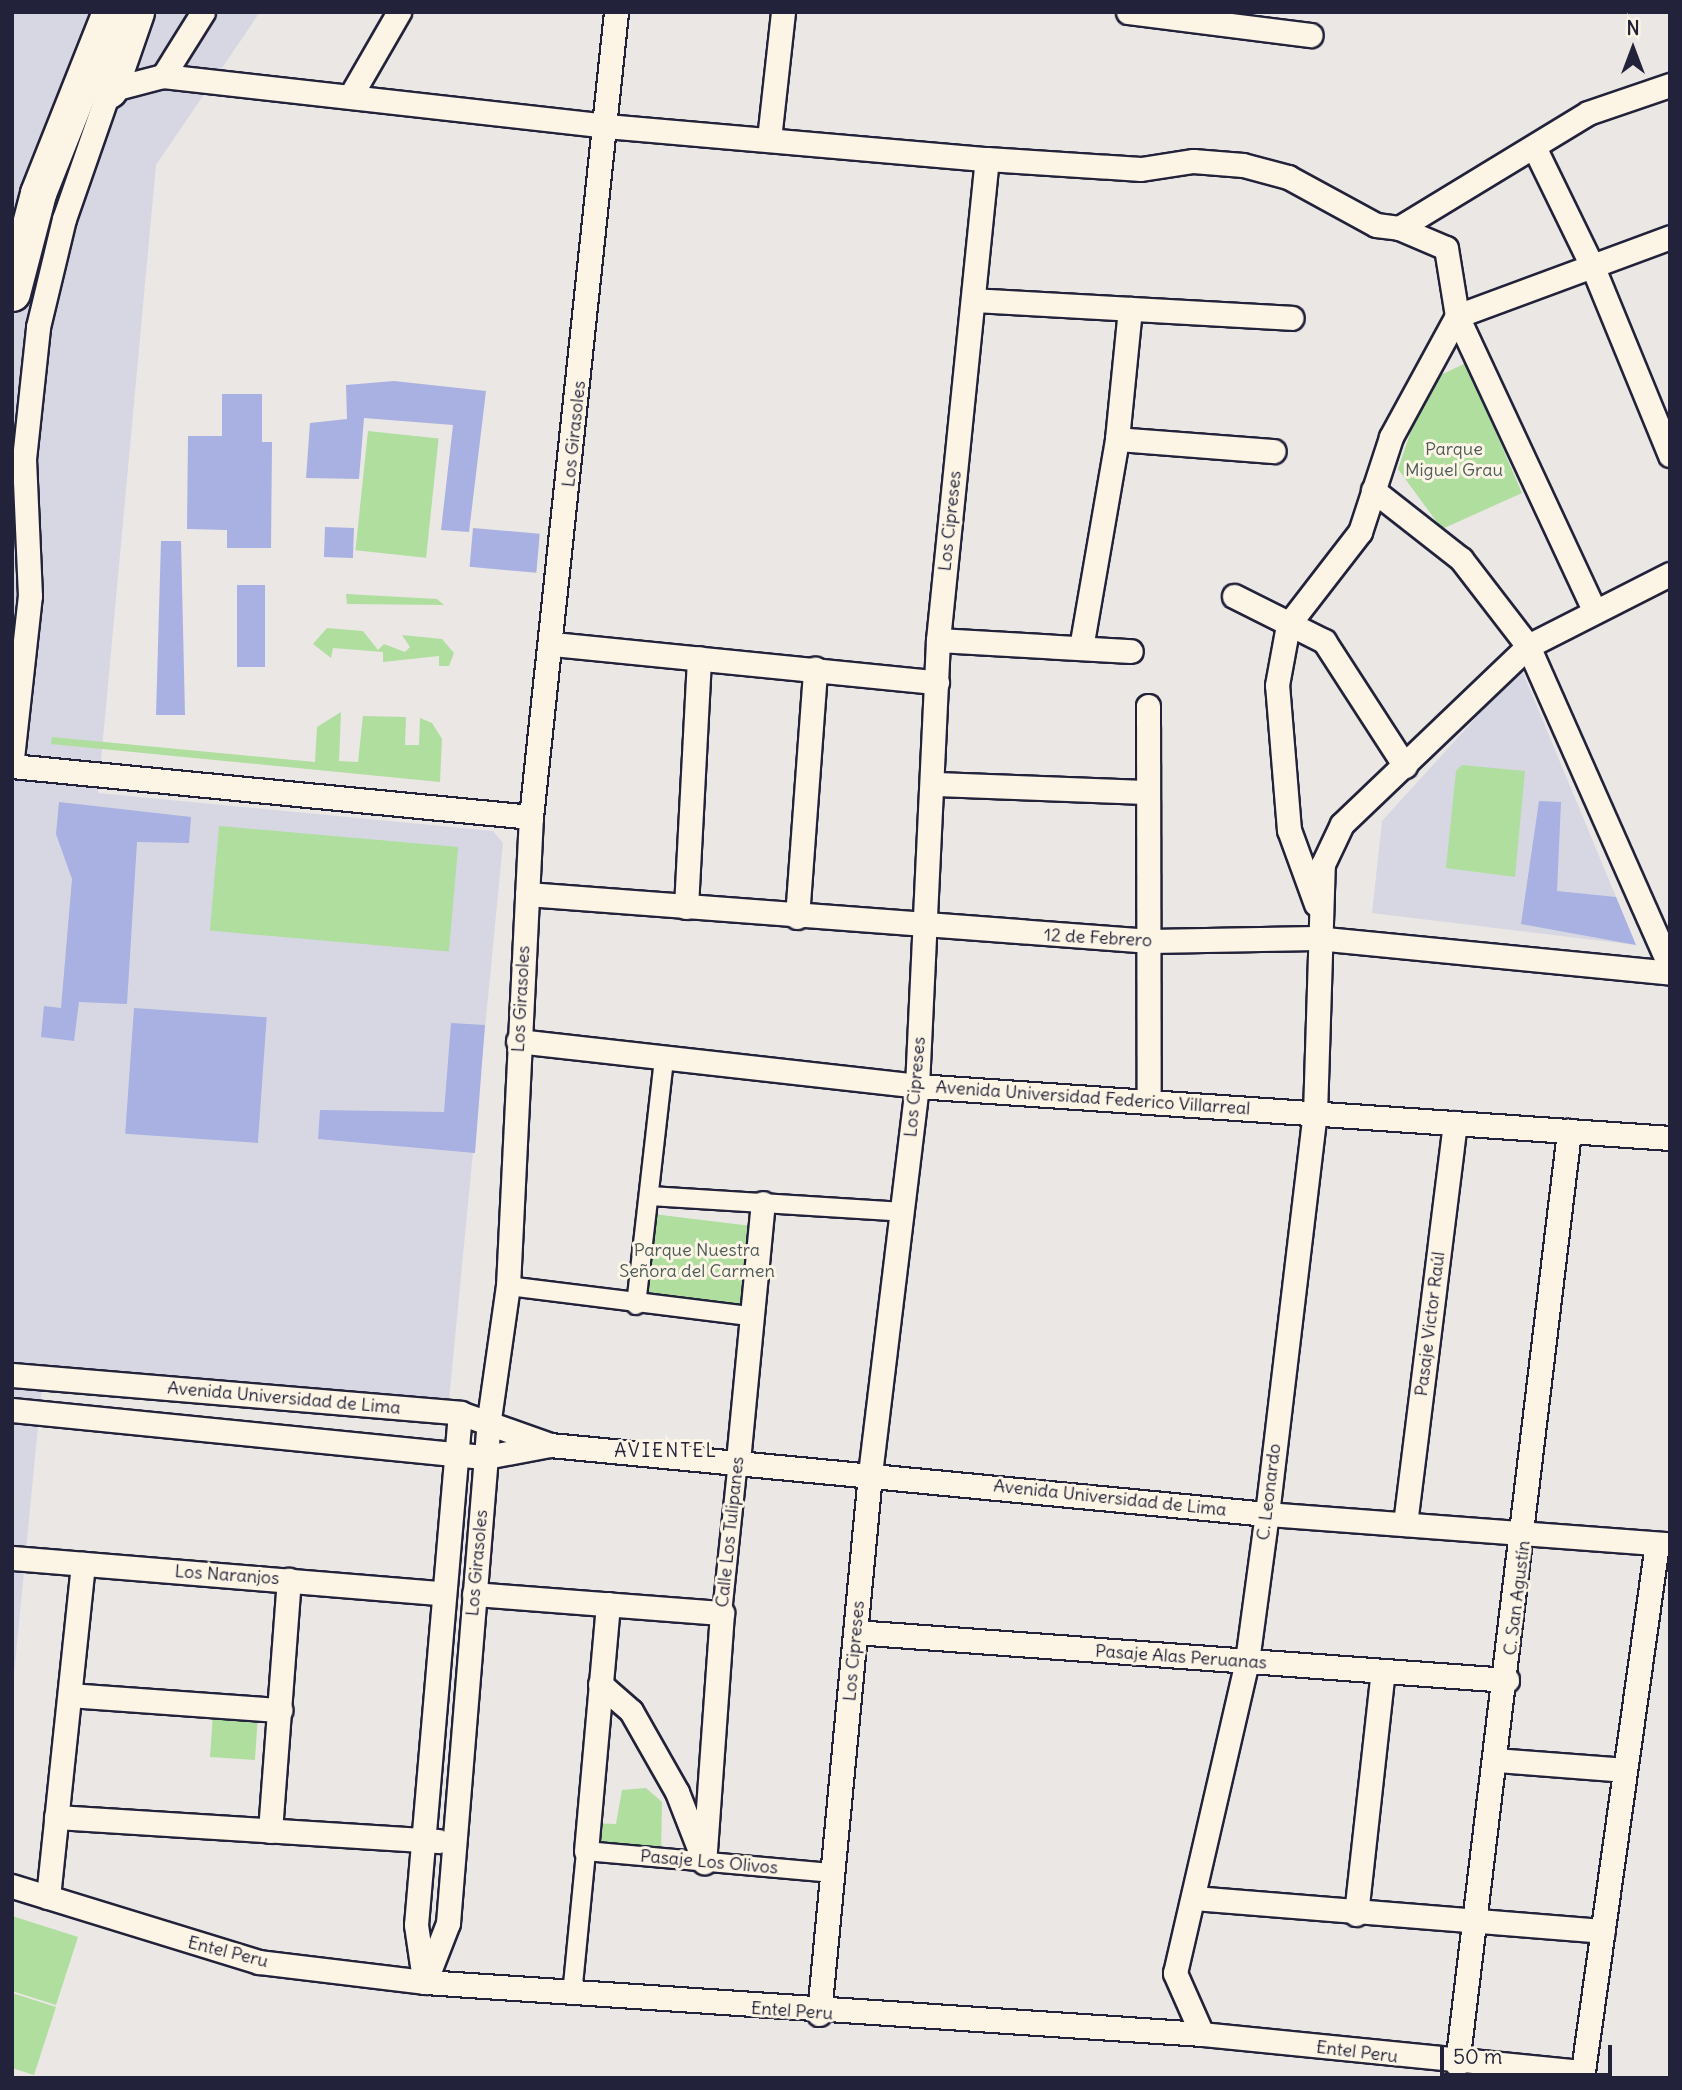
<!DOCTYPE html>
<meta charset="utf-8">
<style>
body{margin:0}
#map{position:relative;width:1682px;height:2090px;overflow:hidden;background:#ebe7e4;font-family:Delius,sans-serif}
div>[style]{position:absolute}
.built>*{inset:0;background:#d7d7e3}
.green>*{inset:0;background:#afde9e;transform-origin:0 0}
.building>*{inset:0;background:#a8b1e1;transform-origin:0 0}
.roads{filter:drop-shadow(2px 0 #22223b) drop-shadow(-2px 0 #22223b) drop-shadow(0 2px #22223b) drop-shadow(0 -2px #22223b)}
.pedestrian>*{height:18px;margin:-9px;padding:0 9px;transform-origin:9px;border-radius:9px;background:#fcf5e5}
.minor>*{height:23px;margin:-11.5px;padding:0 11.5px;transform-origin:11.5px;border-radius:11.5px;background:#fcf5e5}
.primary>*{height:35px;margin:-17.5px;padding:0 17.5px;transform-origin:17.5px;border-radius:17.5px;background:#fcf5e5}
span{translate:-50% -50%;white-space:nowrap;text-align:center;line-height:1.15;-webkit-text-stroke:6px #fcf5e5;paint-order:stroke}
.street-label{font-size:18px;color:#22223b}
.park-label{font-size:18px;color:#4c5a59}
.neighbourhood-label{font-size:19px;color:#22223b;letter-spacing:2px}
.frame{position:absolute;inset:0;border:14px solid #22223b;pointer-events:none}
.north{position:absolute;left:1598px;top:14px;width:70px;height:70px;-webkit-text-stroke:5px #fcf5e5;paint-order:stroke;rotate:0deg;font-size:19px;font-weight:700;line-height:28px;text-align:center;color:#22223b}
.north::after{content:'';display:block;margin:auto;width:24px;height:32px;background:#22223b;clip-path:polygon(50% 0,100% 100%,50% 72%,0 100%)}
.scale{position:absolute;left:1440px;top:2045px;width:172px;height:32px;box-sizing:border-box;border:4px solid #22223b;border-top:0;padding-left:9px;font-size:21px;line-height:24px;white-space:nowrap;color:#22223b;-webkit-text-stroke:5px #fcf5e5;paint-order:stroke}
</style>
<div id="map">
<div class="built">
<i style="clip-path:polygon(12px 12px,260px 12px,156px 165px,98px 793px,493px 831px,503px 843px,449px 1400px,44px 1365px,12px 1695px)"></i>
<i style="clip-path:polygon(1521px 668px,1636px 945px,1372px 913px,1382px 821px)"></i>
</div>
<div class="green">
<i style="clip-path:polygon(1466px 363px,1522px 493px,1442px 529px,1398px 469px,1428px 381px)"></i>
<i style="left:368px;top:431px;width:71px;height:120px;rotate:6deg"></i>
<i style="clip-path:polygon(346px 594px,437px 599px,444px 605px,347px 604px)"></i>
<i style="clip-path:polygon(327px 628px,363px 631px,378px 650px,384px 644px,405px 652px,410px 647px,402px 635px,442px 639px,454px 653px,449px 666px,439px 666px,439px 656px,383px 662px,383px 652px,333px 648px,331px 658px,313px 644px)"></i>
<i style="clip-path:polygon(341px 712px,339px 761px,358px 762px,363px 716px,406px 717px,405px 745px,419px 745px,420px 718px,432px 723px,442px 739px,440px 782px,51px 744px,52px 737px,315px 762px,317px 727px)"></i>
<i style="clip-path:polygon(1462px 765px,1525px 771px,1515px 877px,1446px 868px,1456px 771px)"></i>
<i style="left:219px;top:826px;width:240px;height:105px;rotate:5deg"></i>
<i style="left:653px;top:1214px;width:99px;height:83px;rotate:7deg"></i>
<i style="left:213px;top:1714px;width:45px;height:43px;rotate:4deg"></i>
<i style="clip-path:polygon(646px 1788px,662px 1802px,661px 1855px,589px 1849px,592px 1823px,616px 1824px,622px 1790px)"></i>
<i style="clip-path:polygon(12px 1916px,78px 1937px,56px 2005px,12px 1991px)"></i>
<i style="clip-path:polygon(12px 1993px,56px 2007px,34px 2075px,12px 2068px)"></i>
</div>
<div class="building">
<i style="clip-path:polygon(394px 381px,486px 391px,469px 532px,441px 530px,453px 425px,364px 418px,359px 479px,306px 478px,310px 423px,347px 419px,346px 385px)"></i>
<i style="clip-path:polygon(222px 394px,262px 394px,262px 442px,272px 442px,271px 548px,227px 548px,227px 530px,187px 529px,188px 436px,222px 436px)"></i>
<i style="left:325px;top:527px;width:29px;height:30px;rotate:2deg"></i>
<i style="left:473px;top:528px;width:67px;height:39px;rotate:5deg"></i>
<i style="clip-path:polygon(161px 541px,181px 541px,185px 715px,156px 715px)"></i>
<i style="left:237px;top:585px;width:28px;height:82px"></i>
<i style="clip-path:polygon(1539px 801px,1561px 802px,1557px 891px,1616px 897px,1636px 945px,1521px 924px)"></i>
<i style="clip-path:polygon(59px 802px,191px 817px,189px 843px,137px 842px,127px 1004px,79px 1002px,74px 1041px,41px 1037px,44px 1006px,61px 1008px,72px 879px,56px 834px)"></i>
<i style="left:134px;top:1008px;width:133px;height:126px;rotate:4deg"></i>
<i style="clip-path:polygon(451px 1023px,485px 1025px,475px 1153px,318px 1139px,320px 1110px,444px 1112px)"></i>
</div>
<div class="roads">
<div class="pedestrian">
<i style="left:651px;top:1196px;width:252px;rotate:3.6deg"></i>
<i style="left:508px;top:1286px;width:244px;rotate:7.1deg"></i>
<i style="left:636px;top:1305px;width:246px;rotate:-83.5deg"></i>
<i style="left:722px;top:1613px;width:153px;rotate:-84deg"></i>
<i style="left:572px;top:1995px;width:145px;rotate:-84.4deg"></i>
<i style="left:586px;top:1851px;width:248px;rotate:5.1deg"></i>
</div>
<div class="minor">
<i style="left:1128px;top:12px;width:184px;rotate:7.2deg"></i>
<i style="left:163px;top:76px;width:75px;rotate:-58deg"></i>
<i style="left:351px;top:95px;width:96px;rotate:-60deg"></i>
<i style="left:769px;top:139px;width:128px;rotate:-83.7deg"></i>
<i style="left:1534px;top:147px;width:137px;rotate:64deg"></i>
<i style="left:1594px;top:270px;width:200px;rotate:67.7deg"></i>
<i style="left:1399px;top:228px;width:51px;rotate:23.1deg"></i>
<i style="left:1446px;top:248px;width:69px;rotate:80.8deg"></i>
<i style="left:1457px;top:316px;width:324px;rotate:65deg"></i>
<i style="left:973px;top:300px;width:319px;rotate:3.2deg"></i>
<i style="left:1117px;top:439px;width:157px;rotate:4.4deg"></i>
<i style="left:1373px;top:490px;width:112px;rotate:38.1deg"></i>
<i style="left:1461px;top:559px;width:110px;rotate:52.4deg"></i>
<i style="left:1528px;top:646px;width:350px;rotate:66.1deg"></i>
<i style="left:1234px;top:596px;width:101px;rotate:26.6deg"></i>
<i style="left:1324px;top:641px;width:149px;rotate:57.1deg"></i>
<i style="left:938px;top:640px;width:193px;rotate:3.3deg"></i>
<i style="left:553px;top:644px;width:386px;rotate:5.7deg"></i>
<i style="left:1081px;top:648px;width:212px;rotate:-80.2deg"></i>
<i style="left:1117px;top:439px;width:131px;rotate:-84.3deg"></i>
<i style="left:1148px;top:706px;width:394px;rotate:89.9deg"></i>
<i style="left:12px;top:758px;width:163px;rotate:-83.7deg"></i>
<i style="left:30px;top:596px;width:137px;rotate:-92.5deg"></i>
<i style="left:24px;top:459px;width:133px;rotate:-83.9deg"></i>
<i style="left:38px;top:327px;width:111px;rotate:-76.5deg"></i>
<i style="left:64px;top:219px;width:137px;rotate:-70.8deg"></i>
<i style="left:109px;top:90px;width:56px;rotate:-14.5deg"></i>
<i style="left:163px;top:76px;width:446px;rotate:6.4deg"></i>
<i style="left:606px;top:126px;width:382px;rotate:5deg"></i>
<i style="left:987px;top:159px;width:154px;rotate:3.7deg"></i>
<i style="left:1141px;top:169px;width:53px;rotate:-8.7deg"></i>
<i style="left:1193px;top:161px;width:50px;rotate:4.6deg"></i>
<i style="left:1243px;top:165px;width:47px;rotate:14.9deg"></i>
<i style="left:1288px;top:177px;width:100px;rotate:28.6deg"></i>
<i style="left:1376px;top:225px;width:23px;rotate:7deg"></i>
<i style="left:1399px;top:228px;width:221px;rotate:-31.3deg"></i>
<i style="left:1588px;top:113px;width:87px;rotate:-18.9deg"></i>
<i style="left:12px;top:766px;width:521px;rotate:5.61deg"></i>
<i style="left:935px;top:784px;width:212px;rotate:2.2deg"></i>
<i style="left:527px;top:894px;width:625px;rotate:4.31deg"></i>
<i style="left:1150px;top:941px;width:166px;rotate:-1deg"></i>
<i style="left:1316px;top:938px;width:356px;rotate:5.6deg"></i>
<i style="left:1316px;top:904px;width:79px;rotate:-110deg"></i>
<i style="left:1289px;top:830px;width:145px;rotate:-94.7deg"></i>
<i style="left:1277px;top:685px;width:61px;rotate:-79.6deg"></i>
<i style="left:1288px;top:625px;width:118px;rotate:-52.3deg"></i>
<i style="left:1360px;top:532px;width:100px;rotate:-71.9deg"></i>
<i style="left:1391px;top:437px;width:138px;rotate:-61.4deg"></i>
<i style="left:1457px;top:316px;width:227px;rotate:-20.3deg"></i>
<i style="left:686px;top:907px;width:249px;rotate:-87deg"></i>
<i style="left:797px;top:917px;width:249px;rotate:-85.8deg"></i>
<i style="left:518px;top:1041px;width:402px;rotate:6.4deg"></i>
<i style="left:917px;top:1086px;width:755px;rotate:3.95deg"></i>
<i style="left:12px;top:1375px;width:450px;rotate:4.8deg"></i>
<i style="left:460px;top:1413px;width:96px;rotate:19.6deg"></i>
<i style="left:12px;top:1410px;width:476px;rotate:5.7deg"></i>
<i style="left:486px;top:1457px;width:65px;rotate:-10.6deg"></i>
<i style="left:550px;top:1445px;width:720px;rotate:5.5deg"></i>
<i style="left:1267px;top:1514px;width:404px;rotate:4.3deg"></i>
<i style="left:738px;top:1461px;width:259px;rotate:-84.5deg"></i>
<i style="left:1405px;top:1524px;width:404px;rotate:-82.9deg"></i>
<i style="left:12px;top:1558px;width:431px;rotate:4.7deg"></i>
<i style="left:474px;top:1594px;width:249px;rotate:4.4deg"></i>
<i style="left:722px;top:1613px;width:250px;rotate:94.1deg"></i>
<i style="left:855px;top:1632px;width:654px;rotate:4.21deg"></i>
<i style="left:600px;top:1684px;width:41px;rotate:41.1deg"></i>
<i style="left:631px;top:1711px;width:93px;rotate:60.4deg"></i>
<i style="left:677px;top:1792px;width:69px;rotate:68.7deg"></i>
<i style="left:70px;top:1695px;width:211px;rotate:4.1deg"></i>
<i style="left:1496px;top:1760px;width:129px;rotate:4.4deg"></i>
<i style="left:56px;top:1817px;width:383px;rotate:3.6deg"></i>
<i style="left:270px;top:1831px;width:252px;rotate:-85.7deg"></i>
<i style="left:586px;top:1851px;width:248px;rotate:-84.9deg"></i>
<i style="left:12px;top:1886px;width:258px;rotate:17.1deg"></i>
<i style="left:259px;top:1962px;width:167px;rotate:6.9deg"></i>
<i style="left:425px;top:1982px;width:779px;rotate:3.83deg"></i>
<i style="left:1202px;top:2034px;width:382px;rotate:5.7deg"></i>
<i style="left:48px;top:1897px;width:335px;rotate:-84deg"></i>
<i style="left:1193px;top:1898px;width:411px;rotate:4.6deg"></i>
<i style="left:1356px;top:1914px;width:244px;rotate:-83.7deg"></i>
<i style="left:424px;top:1979px;width:55px;rotate:-98.4deg"></i>
<i style="left:416px;top:1925px;width:514px;rotate:-85.09deg"></i>
<i style="left:425px;top:1982px;width:63px;rotate:-68.7deg"></i>
<i style="left:448px;top:1923px;width:506px;rotate:-85.35deg"></i>
<i style="left:489px;top:1419px;width:134px;rotate:-81.9deg"></i>
<i style="left:508px;top:1286px;width:470px;rotate:-87.2deg"></i>
<i style="left:531px;top:817px;width:809px;rotate:-83.97deg"></i>
<i style="left:819px;top:2014px;width:542px;rotate:-84.6deg"></i>
<i style="left:870px;top:1474px;width:391px;rotate:-83.1deg"></i>
<i style="left:917px;top:1086px;width:446px;rotate:-87.3deg"></i>
<i style="left:938px;top:640px;width:483px;rotate:-84.2deg"></i>
<i style="left:1202px;top:2034px;width:67px;rotate:-113.9deg"></i>
<i style="left:1175px;top:1973px;width:320px;rotate:-77deg"></i>
<i style="left:1247px;top:1661px;width:148px;rotate:-82.3deg"></i>
<i style="left:1267px;top:1514px;width:403px;rotate:-83.2deg"></i>
<i style="left:1315px;top:1114px;width:250px;rotate:-88.2deg"></i>
<i style="left:1323px;top:864px;width:44px;rotate:-64.6deg"></i>
<i style="left:1342px;top:824px;width:257px;rotate:-43.7deg"></i>
<i style="left:1528px;top:646px;width:159px;rotate:-26.9deg"></i>
<i style="left:1457px;top:2064px;width:940px;rotate:-83.15deg"></i>
<i style="left:1582px;top:2078px;width:539px;rotate:-82.01deg"></i>
</div>
<div class="primary">
<i style="left:109px;top:90px;width:83px;rotate:-70.9deg"></i>
<i style="left:12px;top:293px;width:103px;rotate:-75.4deg"></i>
<i style="left:38px;top:193px;width:195px;rotate:-68.3deg"></i>
</div>
</div>
<div class="street-label">
<span style="left:574px;top:434px;rotate:-84deg">Los Girasoles</span>
<span style="left:950px;top:521px;rotate:-84deg">Los Cipreses</span>
<span style="left:1098px;top:938px;rotate:3deg">12 de Febrero</span>
<span style="left:521px;top:999px;rotate:-87deg">Los Girasoles</span>
<span style="left:915px;top:1087px;rotate:-85deg">Los Cipreses</span>
<span style="left:1093px;top:1098px;rotate:4deg">Avenida Universidad Federico Villarreal</span>
<span style="left:1430px;top:1324px;rotate:-83deg">Pasaje Victor Raúl</span>
<span style="left:284px;top:1398px;rotate:5deg">Avenida Universidad de Lima</span>
<span style="left:1269px;top:1492px;rotate:-83deg">C. Leonardo</span>
<span style="left:1110px;top:1498px;rotate:6deg">Avenida Universidad de Lima</span>
<span style="left:730px;top:1532px;rotate:-84deg">Calle Los Tulipanes</span>
<span style="left:477px;top:1563px;rotate:-85deg">Los Girasoles</span>
<span style="left:227px;top:1575px;rotate:4deg">Los Naranjos</span>
<span style="left:1517px;top:1598px;rotate:-83deg">C. San Agustín</span>
<span style="left:854px;top:1651px;rotate:-85deg">Los Cipreses</span>
<span style="left:1181px;top:1657px;rotate:4deg">Pasaje Alas Peruanas</span>
<span style="left:709px;top:1862px;rotate:5deg">Pasaje Los Olivos</span>
<span style="left:228px;top:1952px;rotate:14deg">Entel Peru</span>
<span style="left:792px;top:2011px;rotate:4deg">Entel Peru</span>
<span style="left:1357px;top:2052px;rotate:7deg">Entel Peru</span>
</div>
<div class="park-label">
<span style="left:1454px;top:460px">Parque<br>Miguel Grau</span>
<span style="left:697px;top:1261px">Parque Nuestra<br>Señora del Carmen</span>
</div>
<div class="neighbourhood-label">
<span style="left:666px;top:1451px">AVIENTEL</span>
</div>
<div class="frame"></div>
<div class="north">N</div>
<div class="scale">50 m</div>
</div>
